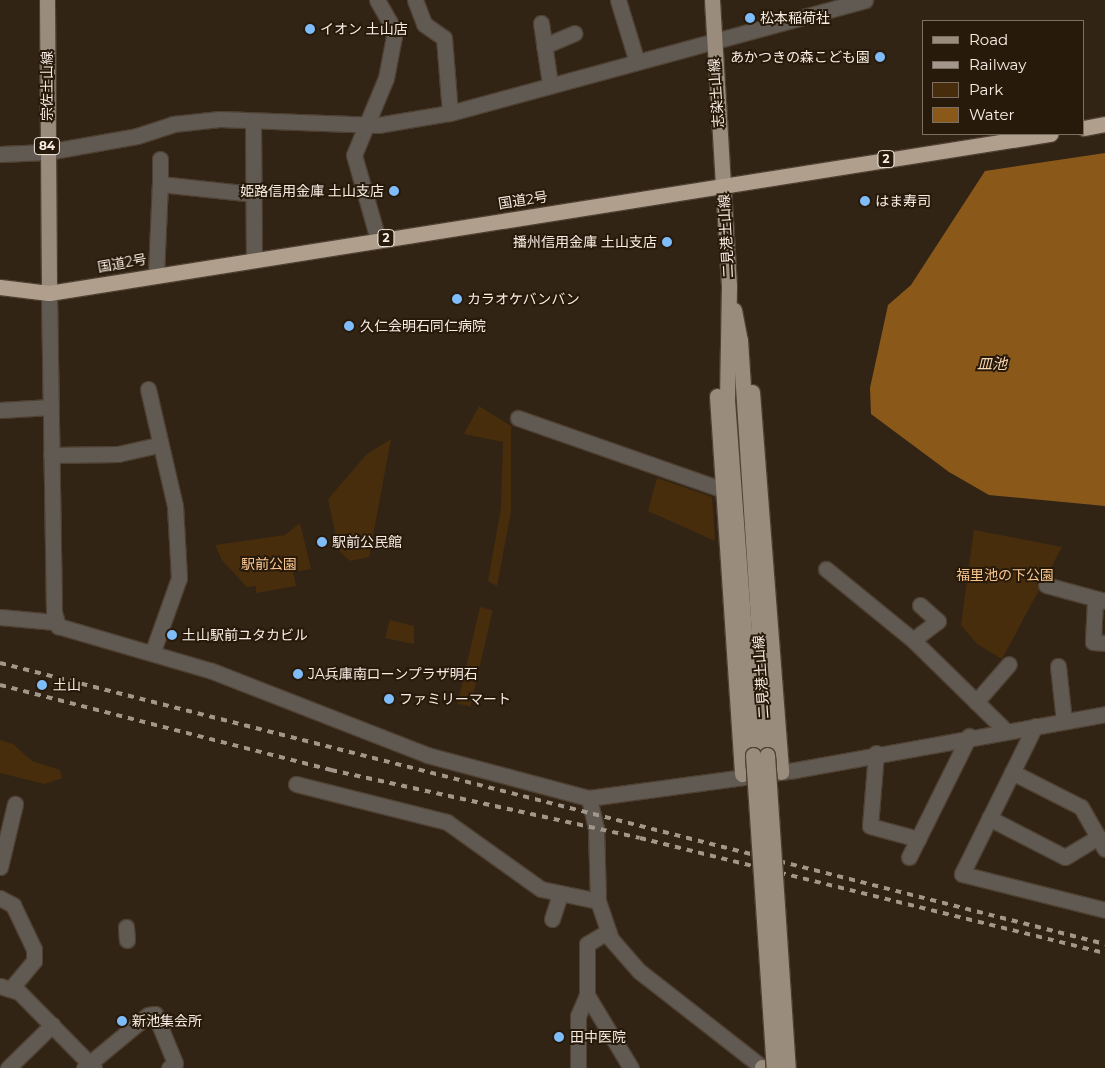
<!DOCTYPE html>
<meta charset="utf-8">
<style>
body{margin:0}
#map{position:relative;width:1105px;height:1068px;overflow:hidden;background:#322415;font-family:Montserrat,"Noto Sans JP",sans-serif}
div>[style]{position:absolute}
.green>*{inset:0;background:#472d0c;transform-origin:0 0}
.water>*{inset:0;background:#8a591a}
.roads{filter:drop-shadow(1px 0 #4e4032) drop-shadow(-1px 0 #4e4032) drop-shadow(0 1px #4e4032) drop-shadow(0 -1px #4e4032)}
.minor>*{height:15px;margin:-7.5px;padding:0 7.5px;transform-origin:7.5px;border-radius:7.5px;background:#615a52}
.major>*{height:15px;margin:-7.5px;padding:0 7.5px;transform-origin:7.5px;border-radius:7.5px;background:#9a8c7d}
.highway>*{height:15px;margin:-7.5px;padding:0 7.5px;transform-origin:7.5px;border-radius:7.5px;background:#b19f8d}
.rail>*{height:4px;margin-top:-2px;transform-origin:0;background:repeating-linear-gradient(90deg,#a3978b 0 6px,transparent 0 12px)}
.bridges{filter:drop-shadow(1px 0 #4e4032) drop-shadow(-1px 0 #4e4032) drop-shadow(0 1px #4e4032) drop-shadow(0 -1px #4e4032)}
.major-bridge>*{height:15px;margin:-7.5px;padding:0 7.5px;transform-origin:7.5px;border-radius:7.5px;background:#9a8c7d}
.dots>*{width:14px;height:14px;translate:-50% -50%;box-sizing:border-box;border:2px solid #281a0b;border-radius:50%}
span{translate:-50% -50%;white-space:nowrap;text-align:center;line-height:1.15;-webkit-text-stroke:4px #281a0b;paint-order:stroke}
.shield-label span{padding:1px 4px;background:#281a0b;border:1px solid;border-radius:4px;-webkit-text-stroke-width:0}
.shield-label{font-size:12px;color:#f7ede4;font-weight:700}
.poi-label{font-size:14px;color:#f7ede4}
.left{translate:0 -50%;text-align:left}
.right{translate:-100% -50%;text-align:right}
.street-label{font-size:14px;color:#f7ede4}
.park-label{font-size:14px;color:#f9c68f}
.water-label{font-size:15px;color:#f9d7b2;font-style:italic}
.legend{position:absolute;left:922px;top:20px;width:162px;height:115px;box-sizing:border-box;background:#281a0b;border:1px solid #7b6e62;margin:0;padding:6px 9px;list-style:none;font-size:15px;color:#f7ede4}
.legend li{display:flex;align-items:center;gap:10px;height:25px}
.legend b{width:25px;border:1px solid #7b6e62}
</style>
<div id="map">
<div class="green">
<i style="clip-path:polygon(479px 406px,511px 426px,511px 511px,497px 586px,488px 581px,501px 508px,503px 442px,464px 434px)"></i>
<i style="clip-path:polygon(391px 439px,369px 557px,350px 561px,339px 551px,328px 499px,367px 454px)"></i>
<i style="clip-path:polygon(657px 478px,712px 497px,715px 541px,648px 511px)"></i>
<i style="clip-path:polygon(300px 523px,311px 569px,293px 572px,296px 586px,256px 593px,256px 586px,247px 587px,222px 560px,215px 545px,285px 535px)"></i>
<i style="clip-path:polygon(974px 530px,1062px 547px,1002px 659px,977px 644px,961px 625px)"></i>
<i style="left:480px;top:607px;width:13px;height:99px;rotate:13deg"></i>
<i style="clip-path:polygon(390px 620px,414px 626px,414px 644px,385px 638px)"></i>
<i style="clip-path:polygon(0 740px,13px 744px,32px 761px,60px 770px,62px 778px,45px 784px,0 773px)"></i>
</div>
<div class="water">
<i style="clip-path:polygon(1105px 153px,1105px 506px,989px 495px,949px 472px,871px 414px,870px 388px,888px 305px,911px 285px,985px 171px)"></i>
</div>
<div class="roads">
<div class="minor">
<i style="left:377px;top:0;width:36px;rotate:60deg"></i>
<i style="left:395px;top:31px;width:48px;rotate:100.8deg"></i>
<i style="left:386px;top:78px;width:83px;rotate:112.6deg"></i>
<i style="left:354px;top:155px;width:87px;rotate:74.1deg"></i>
<i style="left:415px;top:0;width:26px;rotate:69deg"></i>
<i style="left:424px;top:24px;width:24px;rotate:35deg"></i>
<i style="left:444px;top:38px;width:75px;rotate:85.4deg"></i>
<i style="left:618px;top:0;width:62px;rotate:73deg"></i>
<i style="left:541px;top:23px;width:62px;rotate:81.6deg"></i>
<i style="left:544px;top:46px;width:33px;rotate:-23deg"></i>
<i style="left:253px;top:121px;width:137px;rotate:89.6deg"></i>
<i style="left:0;top:154px;width:47px;rotate:-2.4deg"></i>
<i style="left:47px;top:152px;width:91px;rotate:-10.1deg"></i>
<i style="left:137px;top:136px;width:38px;rotate:-18deg"></i>
<i style="left:173px;top:124px;width:47px;rotate:-6.1deg"></i>
<i style="left:220px;top:119px;width:158px;rotate:2.2deg"></i>
<i style="left:378px;top:125px;width:73px;rotate:-9.5deg"></i>
<i style="left:450px;top:113px;width:430px;rotate:-15.2deg"></i>
<i style="left:160px;top:159px;width:25px;rotate:90deg"></i>
<i style="left:156px;top:274px;width:90px;rotate:-87.5deg"></i>
<i style="left:160px;top:184px;width:95px;rotate:6.1deg"></i>
<i style="left:49px;top:293px;width:319px;rotate:89.1deg"></i>
<i style="left:54px;top:612px;width:15px;rotate:74deg"></i>
<i style="left:58px;top:626px;width:160px;rotate:16.3deg"></i>
<i style="left:212px;top:671px;width:231px;rotate:21.3deg"></i>
<i style="left:427px;top:755px;width:168px;rotate:14.9deg"></i>
<i style="left:589px;top:798px;width:31px;rotate:77deg"></i>
<i style="left:596px;top:828px;width:73px;rotate:88.4deg"></i>
<i style="left:598px;top:901px;width:40px;rotate:71.1deg"></i>
<i style="left:611px;top:939px;width:43px;rotate:48.8deg"></i>
<i style="left:639px;top:971px;width:157px;rotate:38deg"></i>
<i style="left:148px;top:389px;width:120px;rotate:77deg"></i>
<i style="left:175px;top:506px;width:72px;rotate:86.8deg"></i>
<i style="left:179px;top:578px;width:77px;rotate:109.6deg"></i>
<i style="left:0;top:410px;width:51px;rotate:-3.4deg"></i>
<i style="left:518px;top:418px;width:215px;rotate:19.3deg"></i>
<i style="left:51px;top:455px;width:67px;rotate:-0.9deg"></i>
<i style="left:118px;top:454px;width:41px;rotate:-12.7deg"></i>
<i style="left:826px;top:569px;width:112px;rotate:39.2deg"></i>
<i style="left:1046px;top:585px;width:61px;rotate:15.2deg"></i>
<i style="left:1095px;top:601px;width:41px;rotate:92.8deg"></i>
<i style="left:1093px;top:642px;width:12px;rotate:5deg"></i>
<i style="left:920px;top:605px;width:24px;rotate:42deg"></i>
<i style="left:938px;top:621px;width:31px;rotate:143deg"></i>
<i style="left:913px;top:640px;width:130px;rotate:44.4deg"></i>
<i style="left:0;top:617px;width:55px;rotate:5.2deg"></i>
<i style="left:1058px;top:666px;width:55px;rotate:83.8deg"></i>
<i style="left:976px;top:702px;width:50px;rotate:-49deg"></i>
<i style="left:1035px;top:726px;width:165px;rotate:116.3deg"></i>
<i style="left:962px;top:874px;width:147px;rotate:14.1deg"></i>
<i style="left:876px;top:753px;width:73px;rotate:94.7deg"></i>
<i style="left:870px;top:826px;width:50px;rotate:15.2deg"></i>
<i style="left:1012px;top:772px;width:77px;rotate:26.9deg"></i>
<i style="left:1081px;top:807px;width:48px;rotate:60.3deg"></i>
<i style="left:296px;top:784px;width:156px;rotate:14.1deg"></i>
<i style="left:447px;top:822px;width:115px;rotate:35.5deg"></i>
<i style="left:541px;top:889px;width:58px;rotate:11.9deg"></i>
<i style="left:589px;top:798px;width:208px;rotate:-7.7deg"></i>
<i style="left:795px;top:770px;width:315px;rotate:-10.2deg"></i>
<i style="left:989px;top:818px;width:85px;rotate:27.2deg"></i>
<i style="left:1065px;top:857px;width:39px;rotate:-31deg"></i>
<i style="left:909px;top:857px;width:135px;rotate:-63.6deg"></i>
<i style="left:0;top:867px;width:65px;rotate:-76.6deg"></i>
<i style="left:0;top:898px;width:15px;rotate:28deg"></i>
<i style="left:13px;top:905px;width:49px;rotate:64.5deg"></i>
<i style="left:34px;top:949px;width:12px;rotate:90deg"></i>
<i style="left:34px;top:961px;width:35px;rotate:130deg"></i>
<i style="left:552px;top:919px;width:25px;rotate:-72deg"></i>
<i style="left:126px;top:927px;width:13px;rotate:86deg"></i>
<i style="left:0;top:986px;width:20px;rotate:18deg"></i>
<i style="left:19px;top:992px;width:107px;rotate:45.4deg"></i>
<i style="left:587px;top:995px;width:85px;rotate:58.9deg"></i>
<i style="left:8px;top:1068px;width:62px;rotate:-44.3deg"></i>
<i style="left:84px;top:1068px;width:83px;rotate:-39.6deg"></i>
<i style="left:148px;top:1015px;width:7px;rotate:-8deg"></i>
<i style="left:155px;top:1014px;width:53px;rotate:67.8deg"></i>
<i style="left:175px;top:1063px;width:8px;rotate:140deg"></i>
<i style="left:578px;top:1068px;width:52px;rotate:-90deg"></i>
<i style="left:578px;top:1016px;width:23px;rotate:-67deg"></i>
<i style="left:587px;top:995px;width:51px;rotate:-90deg"></i>
<i style="left:587px;top:944px;width:23px;rotate:-31deg"></i>
</div>
<div class="major">
<i style="left:47px;top:0;width:293px;rotate:89.6deg"></i>
<i style="left:712px;top:0;width:287px;rotate:86.6deg"></i>
<i style="left:729px;top:286px;width:114px;rotate:91deg"></i>
<i style="left:727px;top:400px;width:356px;rotate:85.8deg"></i>
<i style="left:734px;top:310px;width:31px;rotate:79deg"></i>
<i style="left:740px;top:340px;width:416px;rotate:86.3deg"></i>
<i style="left:752px;top:392px;width:381px;rotate:85.6deg"></i>
<i style="left:717px;top:396px;width:379px;rotate:86.2deg"></i>
<i style="left:762px;top:1067px;width:1px;rotate:90deg"></i>
</div>
<div class="highway">
<i style="left:1084px;top:128px;width:21px;rotate:-11deg"></i>
<i style="left:0;top:287px;width:49px;rotate:7deg"></i>
<i style="left:49px;top:293px;width:1014px;rotate:-9.03deg"></i>
</div>
</div>
<div class="rail">
<i style="left:0;top:663px;width:1140px;rotate:14.27deg"></i>
<i style="left:0;top:685px;width:342px;rotate:14.4deg"></i>
<i style="left:331px;top:770px;width:316px;rotate:12.4deg"></i>
<i style="left:640px;top:838px;width:479px;rotate:13.9deg"></i>
</div>
<div class="bridges">
<div class="major-bridge">
<i style="left:753px;top:755px;width:314px;rotate:86.2deg"></i>
<i style="left:767px;top:755px;width:314px;rotate:86.2deg"></i>
</div>
</div>
<div class="dots">
<i style="left:750px;top:18px;background:#7fbdfa"></i>
<i style="left:310px;top:29px;background:#7fbdfa"></i>
<i style="left:880px;top:57px;background:#7fbdfa"></i>
<i style="left:394px;top:191px;background:#7fbdfa"></i>
<i style="left:865px;top:201px;background:#7fbdfa"></i>
<i style="left:667px;top:242px;background:#7fbdfa"></i>
<i style="left:457px;top:299px;background:#7fbdfa"></i>
<i style="left:349px;top:326px;background:#7fbdfa"></i>
<i style="left:322px;top:542px;background:#7fbdfa"></i>
<i style="left:172px;top:635px;background:#7fbdfa"></i>
<i style="left:298px;top:674px;background:#7fbdfa"></i>
<i style="left:42px;top:685px;background:#7fbdfa"></i>
<i style="left:389px;top:699px;background:#7fbdfa"></i>
<i style="left:122px;top:1021px;background:#7fbdfa"></i>
<i style="left:559px;top:1037px;background:#7fbdfa"></i>
</div>
<div class="shield-label">
<span style="left:47px;top:146px">84</span>
<span style="left:886px;top:159px">2</span>
<span style="left:386px;top:238px">2</span>
</div>
<div class="poi-label">
<span class="left" style="left:760px;top:18px">松本稲荷社</span>
<span class="left" style="left:320px;top:29px">イオン 土山店</span>
<span class="right" style="left:870px;top:57px">あかつきの森こども園</span>
<span class="right" style="left:384px;top:191px">姫路信用金庫 土山支店</span>
<span class="left" style="left:875px;top:201px">はま寿司</span>
<span class="right" style="left:657px;top:242px">播州信用金庫 土山支店</span>
<span class="left" style="left:467px;top:299px">カラオケバンバン</span>
<span class="left" style="left:360px;top:326px">久仁会明石同仁病院</span>
<span class="left" style="left:332px;top:542px">駅前公民館</span>
<span class="left" style="left:182px;top:635px">土山駅前ユタカビル</span>
<span class="left" style="left:308px;top:674px">JA兵庫南ローンプラザ明石</span>
<span class="left" style="left:53px;top:685px">土山</span>
<span class="left" style="left:399px;top:699px">ファミリーマート</span>
<span class="left" style="left:132px;top:1021px">新池集会所</span>
<span class="left" style="left:570px;top:1037px">田中医院</span>
</div>
<div class="street-label">
<span style="left:47px;top:86px;rotate:-90deg">宗佐土山線</span>
<span style="left:716px;top:93px;rotate:-94deg">志染土山線</span>
<span style="left:523px;top:200px;rotate:-9deg">国道2号</span>
<span style="left:726px;top:236px;rotate:-93deg">二見港土山線</span>
<span style="left:122px;top:263px;rotate:-10deg">国道2号</span>
<span style="left:761px;top:677px;rotate:-94deg">二見港土山線</span>
</div>
<div class="park-label">
<span style="left:269px;top:564px">駅前公園</span>
<span style="left:1005px;top:575px">福里池の下公園</span>
</div>
<div class="water-label">
<span style="left:992px;top:364px">皿池</span>
</div>
<ul class="legend">
<li><b style="height:6px;background:#9a8c7d"></b>Road</li>
<li><b style="height:6px;background:#a3978b"></b>Railway</li>
<li><b style="height:14px;background:#472d0c"></b>Park</li>
<li><b style="height:14px;background:#8a591a"></b>Water</li>
</ul>
</div>
